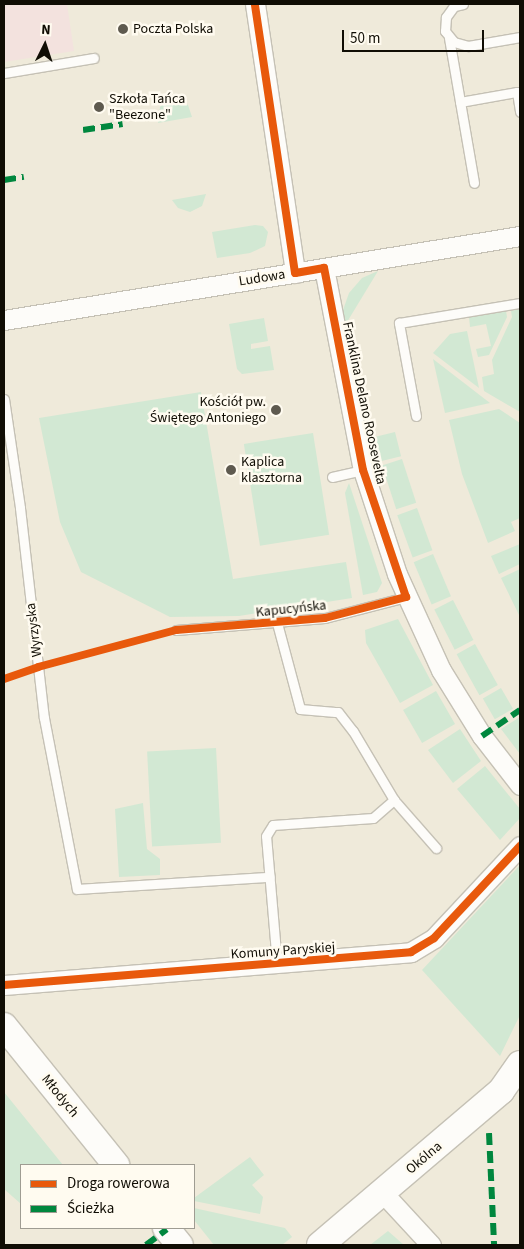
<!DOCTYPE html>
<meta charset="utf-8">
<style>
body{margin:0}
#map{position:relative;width:524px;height:1249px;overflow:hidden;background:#efeada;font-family:"Source Sans 3",sans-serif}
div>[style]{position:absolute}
.commercial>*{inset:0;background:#f3e2de}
.green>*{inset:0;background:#d2e8d3;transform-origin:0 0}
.roads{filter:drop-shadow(1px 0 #c5c1b5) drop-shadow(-1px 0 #c5c1b5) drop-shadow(0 1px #c5c1b5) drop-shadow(0 -1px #c5c1b5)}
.lane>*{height:9px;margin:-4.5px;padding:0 4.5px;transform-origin:4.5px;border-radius:4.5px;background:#fdfcf9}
.street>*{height:19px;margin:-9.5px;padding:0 9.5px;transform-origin:9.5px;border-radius:9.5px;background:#fdfcf9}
.secondary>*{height:26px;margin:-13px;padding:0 13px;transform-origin:13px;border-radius:13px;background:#fdfcf9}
.quiet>*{height:6px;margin-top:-3px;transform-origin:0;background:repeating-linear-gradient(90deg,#00873e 0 12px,transparent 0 18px)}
.cycleway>*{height:8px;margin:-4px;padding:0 4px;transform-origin:4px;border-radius:4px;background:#e8590c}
.dots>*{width:14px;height:14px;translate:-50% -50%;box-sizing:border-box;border:2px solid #fffbf0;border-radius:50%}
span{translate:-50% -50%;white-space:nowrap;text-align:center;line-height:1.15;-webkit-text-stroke:5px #fffbf0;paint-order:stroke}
.poi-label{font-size:14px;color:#100d04}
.left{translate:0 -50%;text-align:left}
.right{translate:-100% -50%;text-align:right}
.street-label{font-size:14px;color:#100d04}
.frame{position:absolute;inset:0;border:5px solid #100d04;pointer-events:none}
.legend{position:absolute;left:20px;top:1164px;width:175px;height:65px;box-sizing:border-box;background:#fffbf0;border:1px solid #9f9c92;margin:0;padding:6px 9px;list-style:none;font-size:15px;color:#100d04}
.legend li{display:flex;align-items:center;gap:10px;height:25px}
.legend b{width:25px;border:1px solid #9f9c92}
.north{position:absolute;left:20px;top:20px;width:50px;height:50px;-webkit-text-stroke:4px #fffbf0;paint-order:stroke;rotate:4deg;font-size:14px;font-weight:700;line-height:20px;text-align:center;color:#100d04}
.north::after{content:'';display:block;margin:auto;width:18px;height:22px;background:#100d04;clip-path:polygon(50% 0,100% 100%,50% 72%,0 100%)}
.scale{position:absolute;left:342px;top:30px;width:142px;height:22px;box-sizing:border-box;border:2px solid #100d04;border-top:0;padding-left:6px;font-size:15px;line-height:18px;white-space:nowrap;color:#100d04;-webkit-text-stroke:4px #fffbf0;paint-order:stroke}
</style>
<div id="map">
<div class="commercial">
<i style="clip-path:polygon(4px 4px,67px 4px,74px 51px,4px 62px)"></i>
</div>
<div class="green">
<i style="clip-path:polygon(177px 99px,188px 105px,192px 117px,158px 123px,160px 107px,166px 101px)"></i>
<i style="clip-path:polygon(206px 194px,202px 206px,190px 212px,178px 208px,172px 200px)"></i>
<i style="clip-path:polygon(255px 225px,263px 226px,268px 232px,265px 246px,250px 253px,217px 258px,212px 232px)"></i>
<i style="clip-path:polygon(378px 271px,344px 327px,343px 310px,349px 293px,362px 278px)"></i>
<i style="clip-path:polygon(520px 309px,520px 412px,484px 391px,482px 377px,494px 374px,492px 360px,512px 317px,511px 311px)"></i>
<i style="clip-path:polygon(506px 311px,507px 317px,489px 355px,478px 357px,476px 349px,491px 346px,486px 324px,470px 327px,469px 317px)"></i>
<i style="clip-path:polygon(264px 318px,268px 341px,251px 344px,251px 349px,270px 346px,274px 370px,242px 374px,237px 369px,229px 324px)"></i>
<i style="clip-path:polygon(467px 331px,479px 388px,433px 353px,450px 334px)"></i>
<i style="clip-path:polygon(433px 359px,490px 403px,445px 413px)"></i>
<i style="clip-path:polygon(201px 392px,233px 579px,346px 562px,352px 598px,239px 616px,170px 617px,81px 572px,60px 522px,39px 418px)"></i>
<i style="clip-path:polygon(499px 409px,520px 423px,520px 518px,511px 522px,515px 531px,488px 543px,462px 474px,449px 420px)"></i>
<i style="left:395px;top:432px;width:25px;height:21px;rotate:76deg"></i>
<i style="left:313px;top:433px;width:103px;height:70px;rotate:81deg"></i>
<i style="left:402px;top:459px;width:46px;height:21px;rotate:72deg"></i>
<i style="clip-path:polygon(349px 483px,382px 583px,377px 592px,363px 595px,345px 493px)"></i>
<i style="left:417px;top:508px;width:45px;height:21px;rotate:70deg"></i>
<i style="clip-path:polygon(520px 544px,520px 564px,499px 574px,491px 556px)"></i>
<i style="left:433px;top:554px;width:46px;height:21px;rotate:67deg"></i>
<i style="clip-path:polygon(520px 569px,520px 615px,519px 615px,501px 578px)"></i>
<i style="left:453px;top:600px;width:45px;height:21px;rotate:63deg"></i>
<i style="clip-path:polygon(398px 619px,433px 685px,400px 703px,366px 643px,365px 630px)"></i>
<i style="left:475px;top:644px;width:47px;height:21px;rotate:61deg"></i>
<i style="left:501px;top:688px;width:24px;height:21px;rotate:60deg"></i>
<i style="left:436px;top:691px;width:38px;height:38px;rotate:60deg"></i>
<i style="clip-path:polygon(520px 717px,520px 754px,501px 729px)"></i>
<i style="clip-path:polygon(460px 729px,481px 761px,453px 783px,428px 750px)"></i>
<i style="left:216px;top:748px;width:95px;height:69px;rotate:87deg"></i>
<i style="clip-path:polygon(485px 766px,520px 809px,520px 818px,500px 840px,457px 789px)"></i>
<i style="clip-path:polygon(143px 803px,147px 849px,160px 859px,160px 875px,119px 877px,115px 809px)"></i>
<i style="clip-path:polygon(520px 865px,520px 1015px,500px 1056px,422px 970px)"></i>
<i style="clip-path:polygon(4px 1092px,63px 1165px,21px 1165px,21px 1204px,4px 1189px)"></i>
<i style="clip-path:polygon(250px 1157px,264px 1175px,252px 1185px,263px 1197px,260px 1214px,194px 1201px,194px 1198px)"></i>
<i style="clip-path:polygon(194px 1208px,285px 1228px,292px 1237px,282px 1245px,214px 1245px,194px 1220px)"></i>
<i style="clip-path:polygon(388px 1231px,404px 1245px,370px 1245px)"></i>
</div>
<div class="roads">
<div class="lane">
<i style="left:463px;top:4px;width:9px;rotate:167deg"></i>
<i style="left:454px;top:6px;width:14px;rotate:126deg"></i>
<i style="left:446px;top:17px;width:14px;rotate:94deg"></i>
<i style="left:445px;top:31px;width:14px;rotate:51deg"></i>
<i style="left:454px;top:42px;width:15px;rotate:16deg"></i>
<i style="left:468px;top:46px;width:53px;rotate:-9.8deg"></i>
<i style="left:449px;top:38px;width:147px;rotate:80.2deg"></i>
<i style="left:4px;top:73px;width:91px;rotate:-9.5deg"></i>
<i style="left:460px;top:102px;width:58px;rotate:-10deg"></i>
<i style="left:517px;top:92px;width:20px;rotate:81deg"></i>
<i style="left:4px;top:399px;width:110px;rotate:81.6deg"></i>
<i style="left:20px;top:508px;width:211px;rotate:83.5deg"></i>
<i style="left:44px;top:718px;width:174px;rotate:79.1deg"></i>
<i style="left:77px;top:889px;width:193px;rotate:-3.6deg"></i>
<i style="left:416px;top:416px;width:95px;rotate:-100.4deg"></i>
<i style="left:399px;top:323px;width:123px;rotate:-9.4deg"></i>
<i style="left:332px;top:477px;width:32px;rotate:-13deg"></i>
<i style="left:277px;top:623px;width:89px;rotate:75deg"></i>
<i style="left:300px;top:709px;width:38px;rotate:5deg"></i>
<i style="left:338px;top:712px;width:24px;rotate:52deg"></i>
<i style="left:353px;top:731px;width:80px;rotate:59.3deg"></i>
<i style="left:394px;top:800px;width:64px;rotate:48.8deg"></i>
<i style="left:176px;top:630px;width:149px;rotate:-4.6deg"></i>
<i style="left:325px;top:618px;width:84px;rotate:-14.5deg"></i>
<i style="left:277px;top:964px;width:128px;rotate:-94.9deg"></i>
<i style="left:266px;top:836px;width:13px;rotate:-58deg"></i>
<i style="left:273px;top:825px;width:100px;rotate:-4deg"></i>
<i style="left:373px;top:818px;width:28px;rotate:-41deg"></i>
</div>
<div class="street">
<i style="left:255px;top:4px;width:272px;rotate:81.5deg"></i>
<i style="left:324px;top:268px;width:206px;rotate:79.1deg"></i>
<i style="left:363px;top:470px;width:109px;rotate:71.9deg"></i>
<i style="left:397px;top:574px;width:106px;rotate:65.4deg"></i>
<i style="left:441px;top:670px;width:78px;rotate:58.2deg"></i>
<i style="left:482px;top:736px;width:62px;rotate:52.2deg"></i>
<i style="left:4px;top:320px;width:523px;rotate:-9.25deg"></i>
<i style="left:4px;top:985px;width:408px;rotate:-4.6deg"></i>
<i style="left:411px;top:952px;width:27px;rotate:-31deg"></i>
<i style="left:434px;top:938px;width:126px;rotate:-46.9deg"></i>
<i style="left:383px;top:1193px;width:71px;rotate:47.3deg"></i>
</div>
<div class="secondary">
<i style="left:4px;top:1026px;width:179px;rotate:51.1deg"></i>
<i style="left:166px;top:1228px;width:22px;rotate:51deg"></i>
<i style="left:320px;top:1245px;width:238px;rotate:-40.4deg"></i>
<i style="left:501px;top:1091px;width:33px;rotate:-55deg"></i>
</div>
</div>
<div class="quiet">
<i style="left:83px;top:130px;width:40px;rotate:-8.5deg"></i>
<i style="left:4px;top:180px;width:20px;rotate:-9deg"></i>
<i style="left:482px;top:736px;width:46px;rotate:-34.4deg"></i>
<i style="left:489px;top:1133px;width:112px;rotate:87.4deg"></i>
<i style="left:146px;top:1245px;width:26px;rotate:-37deg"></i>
</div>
<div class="cycleway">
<i style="left:4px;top:679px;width:36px;rotate:-19deg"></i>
<i style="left:38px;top:667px;width:143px;rotate:-15deg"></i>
<i style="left:176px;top:630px;width:149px;rotate:-4.6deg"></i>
<i style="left:325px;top:618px;width:84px;rotate:-14.5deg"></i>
<i style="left:406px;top:597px;width:134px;rotate:-108.7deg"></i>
<i style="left:363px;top:470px;width:206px;rotate:-100.9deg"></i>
<i style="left:324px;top:268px;width:29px;rotate:170deg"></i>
<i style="left:295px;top:273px;width:272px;rotate:-98.5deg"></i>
<i style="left:4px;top:985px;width:408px;rotate:-4.6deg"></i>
<i style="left:411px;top:952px;width:27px;rotate:-31deg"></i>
<i style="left:434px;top:938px;width:126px;rotate:-46.9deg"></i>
</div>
<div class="dots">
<i style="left:123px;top:29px;background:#5e5a4f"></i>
<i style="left:99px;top:107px;background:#5e5a4f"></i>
<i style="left:276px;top:410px;background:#5e5a4f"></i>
<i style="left:231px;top:470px;background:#5e5a4f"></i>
</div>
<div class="poi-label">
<span class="left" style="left:133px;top:29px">Poczta Polska</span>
<span class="left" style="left:109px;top:107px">Szkoła Tańca<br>"Beezone"</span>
<span class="right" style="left:266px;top:410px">Kościół pw.<br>Świętego Antoniego</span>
<span class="left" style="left:241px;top:470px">Kaplica<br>klasztorna</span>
</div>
<div class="street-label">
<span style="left:262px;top:278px;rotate:-9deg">Ludowa</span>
<span style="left:364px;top:403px;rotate:78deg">Franklina Delano Roosevelta</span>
<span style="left:291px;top:609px;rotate:-6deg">Kapucyńska</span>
<span style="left:34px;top:630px;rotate:-97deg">Wyrzyska</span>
<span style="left:283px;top:951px;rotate:-4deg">Komuny Paryskiej</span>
<span style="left:60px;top:1096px;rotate:51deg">Młodych</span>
<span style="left:424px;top:1158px;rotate:-40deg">Okólna</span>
</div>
<div class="frame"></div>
<ul class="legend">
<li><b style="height:6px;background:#e8590c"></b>Droga rowerowa</li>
<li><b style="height:6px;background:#00873e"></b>Ścieżka</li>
</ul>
<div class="north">N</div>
<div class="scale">50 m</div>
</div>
